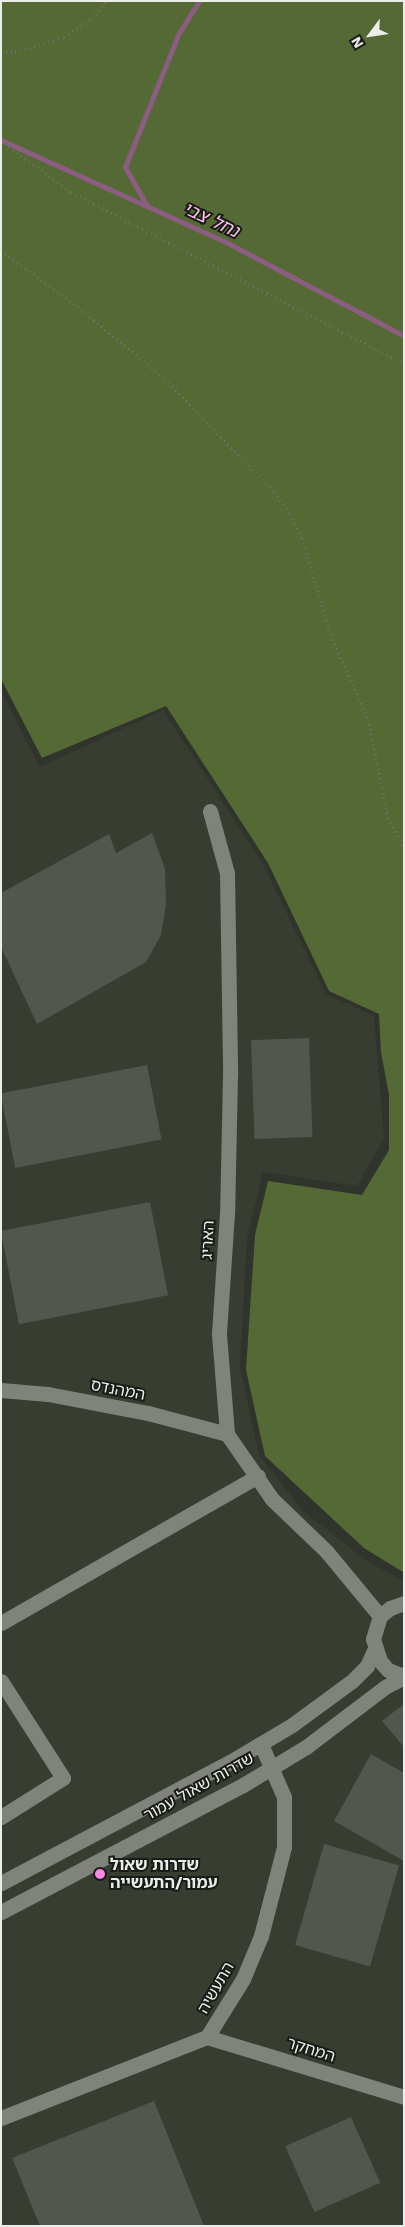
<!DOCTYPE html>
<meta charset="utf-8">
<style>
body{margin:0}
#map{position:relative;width:405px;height:2227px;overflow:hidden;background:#31342d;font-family:"Work Sans","Noto Sans Hebrew",sans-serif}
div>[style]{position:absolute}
.built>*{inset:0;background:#373d30}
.forest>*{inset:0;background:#556935}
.stream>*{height:5px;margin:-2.5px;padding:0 2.5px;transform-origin:2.5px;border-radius:2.5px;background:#8b5d81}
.building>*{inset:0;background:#53564f;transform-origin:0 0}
.path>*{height:3px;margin-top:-1.5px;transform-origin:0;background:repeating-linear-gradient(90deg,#6d6f69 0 1px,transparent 0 5px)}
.minor>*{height:15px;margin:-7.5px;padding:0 7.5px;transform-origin:7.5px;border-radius:7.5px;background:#80837b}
.dots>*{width:14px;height:14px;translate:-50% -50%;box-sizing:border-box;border:2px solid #191b17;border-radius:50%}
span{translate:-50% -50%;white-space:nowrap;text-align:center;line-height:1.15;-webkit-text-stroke:4px #191b17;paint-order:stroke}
.street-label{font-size:16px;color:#ebede8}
.poi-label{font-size:16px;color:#ebede8;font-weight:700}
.left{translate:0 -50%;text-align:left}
.water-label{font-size:18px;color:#fbc0ec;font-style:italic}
.frame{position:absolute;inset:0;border:2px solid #ebede8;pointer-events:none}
.north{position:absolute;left:345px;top:10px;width:50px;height:50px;-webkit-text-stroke:4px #191b17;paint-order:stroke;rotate:239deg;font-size:14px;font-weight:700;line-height:20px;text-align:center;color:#ebede8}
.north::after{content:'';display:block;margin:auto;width:18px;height:22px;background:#ebede8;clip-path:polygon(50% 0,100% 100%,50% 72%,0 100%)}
</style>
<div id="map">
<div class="built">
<i style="clip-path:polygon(1px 691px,40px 767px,163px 710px,263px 864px,326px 994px,374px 1016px,384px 1138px,357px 1186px,263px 1172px,247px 1239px,240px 1367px,259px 1455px,303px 1511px,363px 1558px,404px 1582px,404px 2226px,1px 2226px)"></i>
</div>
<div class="forest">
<i style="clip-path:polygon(1px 1px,404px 1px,403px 1572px,364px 1548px,265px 1456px,246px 1370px,255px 1235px,268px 1181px,362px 1195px,389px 1150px,389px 1095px,381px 1052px,379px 1014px,329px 991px,268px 863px,166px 706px,42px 758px,1px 679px)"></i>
</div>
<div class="stream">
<i style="left:1px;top:140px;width:245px;rotate:24.4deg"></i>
<i style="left:224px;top:241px;width:204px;rotate:27.8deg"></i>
<i style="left:147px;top:206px;width:45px;rotate:-119.4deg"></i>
<i style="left:125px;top:167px;width:144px;rotate:-68.1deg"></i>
<i style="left:179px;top:33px;width:38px;rotate:-58deg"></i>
</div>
<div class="building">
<i style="clip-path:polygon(152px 833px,165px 869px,166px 905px,161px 935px,146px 962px,37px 1024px,1px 947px,1px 893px,109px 834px,116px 853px)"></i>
<i style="left:309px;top:1038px;width:99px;height:58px;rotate:88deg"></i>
<i style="left:147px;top:1065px;width:76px;height:149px;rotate:79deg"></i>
<i style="left:150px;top:1202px;width:95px;height:152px;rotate:79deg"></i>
<i style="clip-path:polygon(404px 1704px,404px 1747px,382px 1721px)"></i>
<i style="clip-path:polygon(371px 1754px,404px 1773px,404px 1861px,334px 1821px)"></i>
<i style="left:324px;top:1844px;width:78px;height:105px;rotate:16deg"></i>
<i style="clip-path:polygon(154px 2101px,204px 2226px,40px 2226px,12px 2158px)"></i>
<i style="left:351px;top:2117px;width:72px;height:72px;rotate:66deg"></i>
</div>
<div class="path">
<i style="left:1px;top:52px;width:14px"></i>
<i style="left:15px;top:52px;width:51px;rotate:-17deg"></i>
<i style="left:64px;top:37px;width:34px;rotate:-34deg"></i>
<i style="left:92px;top:18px;width:22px;rotate:-51deg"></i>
<i style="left:1px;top:140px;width:87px;rotate:36.6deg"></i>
<i style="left:71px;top:192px;width:375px;rotate:27.3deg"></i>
<i style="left:1px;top:250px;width:96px;rotate:36.5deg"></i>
<i style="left:78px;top:307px;width:113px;rotate:39.6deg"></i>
<i style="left:165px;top:379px;width:157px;rotate:46deg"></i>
<i style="left:274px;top:492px;width:27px;rotate:54deg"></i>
<i style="left:290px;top:514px;width:27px;rotate:63deg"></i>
<i style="left:302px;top:538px;width:105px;rotate:73.5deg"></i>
<i style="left:332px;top:639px;width:88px;rotate:65.8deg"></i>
<i style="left:368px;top:719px;width:101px;rotate:78.6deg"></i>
<i style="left:388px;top:818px;width:33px;rotate:61deg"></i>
</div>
<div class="minor">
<i style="left:210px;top:811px;width:64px;rotate:74.7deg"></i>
<i style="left:227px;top:873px;width:202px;rotate:89.1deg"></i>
<i style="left:230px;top:1075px;width:138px;rotate:91.2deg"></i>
<i style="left:227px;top:1213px;width:121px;rotate:93.8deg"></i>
<i style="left:219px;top:1334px;width:100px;rotate:85.4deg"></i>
<i style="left:227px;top:1434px;width:79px;rotate:55.3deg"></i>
<i style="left:272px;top:1499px;width:76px;rotate:43.9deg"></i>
<i style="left:327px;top:1552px;width:83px;rotate:50.4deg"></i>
<i style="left:1px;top:1390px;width:47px;rotate:4.9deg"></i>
<i style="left:48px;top:1394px;width:102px;rotate:10.8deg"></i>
<i style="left:148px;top:1413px;width:82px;rotate:14.9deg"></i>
<i style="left:404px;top:1603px;width:15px;rotate:160deg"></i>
<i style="left:390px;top:1608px;width:13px;rotate:141deg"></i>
<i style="left:380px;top:1616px;width:24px;rotate:107deg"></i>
<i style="left:373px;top:1639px;width:23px;rotate:72deg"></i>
<i style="left:380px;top:1661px;width:12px;rotate:48deg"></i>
<i style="left:388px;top:1670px;width:17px;rotate:21deg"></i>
<i style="left:1px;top:1623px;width:296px;rotate:-29.8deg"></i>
<i style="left:1px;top:1681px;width:115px;rotate:57.4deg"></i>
<i style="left:63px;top:1778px;width:73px;rotate:147.8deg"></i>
<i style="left:1px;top:1883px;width:259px;rotate:-27.9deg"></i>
<i style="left:230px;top:1762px;width:72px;rotate:-30.8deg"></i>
<i style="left:292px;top:1725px;width:74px;rotate:-36.3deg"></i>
<i style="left:352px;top:1681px;width:21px;rotate:-45deg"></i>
<i style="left:367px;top:1666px;width:17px;rotate:-66deg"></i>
<i style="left:1px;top:1912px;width:273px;rotate:-27.7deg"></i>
<i style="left:243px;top:1785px;width:74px;rotate:-31.1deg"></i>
<i style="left:306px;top:1747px;width:99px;rotate:-37.2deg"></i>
<i style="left:385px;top:1687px;width:21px;rotate:-28deg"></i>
<i style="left:207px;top:2037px;width:206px;rotate:16.9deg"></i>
<i style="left:1px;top:2118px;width:221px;rotate:-21.5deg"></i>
<i style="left:207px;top:2037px;width:68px;rotate:-58.2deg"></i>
<i style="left:243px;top:1979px;width:47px;rotate:-67.3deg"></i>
<i style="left:261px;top:1936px;width:92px;rotate:-75.5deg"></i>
<i style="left:284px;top:1847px;width:50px;rotate:-90deg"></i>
<i style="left:284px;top:1797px;width:58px;rotate:-113.5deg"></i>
</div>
<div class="dots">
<i style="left:100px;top:1874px;background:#fc86e4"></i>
</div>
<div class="street-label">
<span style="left:208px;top:1240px;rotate:-87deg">האריג</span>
<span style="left:118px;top:1390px;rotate:11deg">המהנדס</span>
<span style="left:199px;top:1787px;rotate:-29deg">שדרות שאול עמור</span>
<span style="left:216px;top:1988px;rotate:-60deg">התעשיה</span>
<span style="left:311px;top:2050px;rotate:17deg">המחקר</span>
</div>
<div class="poi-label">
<span class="left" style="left:110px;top:1874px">שדרות שאול<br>עמור/התעשייה</span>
</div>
<div class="water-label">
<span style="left:211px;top:220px;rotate:25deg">נחל צבי</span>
</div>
<div class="frame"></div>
<div class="north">N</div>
</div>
